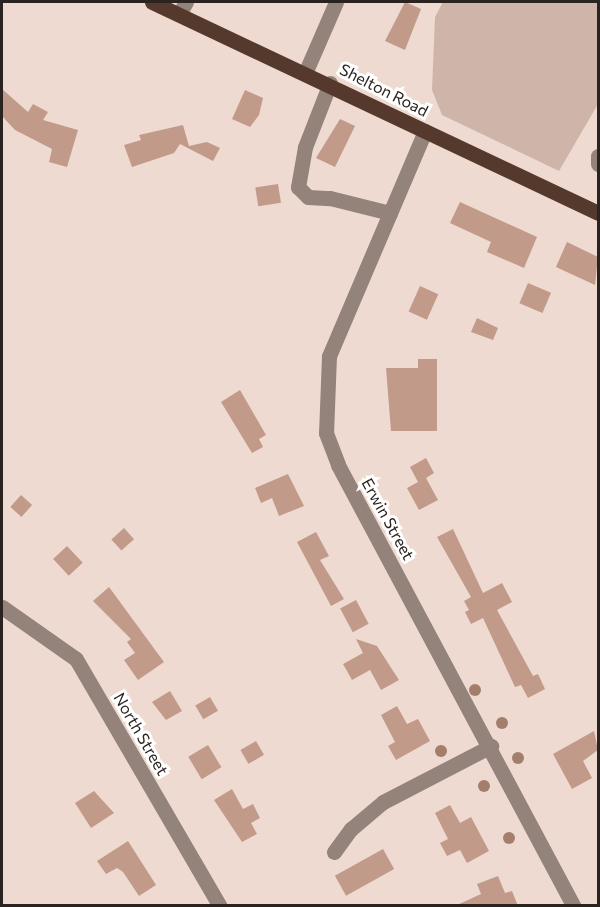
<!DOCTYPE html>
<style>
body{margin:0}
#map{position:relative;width:600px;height:907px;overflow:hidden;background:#eedad1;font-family:Commissioner,sans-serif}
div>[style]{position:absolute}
.green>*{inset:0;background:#cfb5a9}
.building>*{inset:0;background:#c29a89;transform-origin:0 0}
.minor>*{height:15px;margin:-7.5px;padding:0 7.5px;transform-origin:7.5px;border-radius:7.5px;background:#94837b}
.major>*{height:15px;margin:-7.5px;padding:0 7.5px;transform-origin:7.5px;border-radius:7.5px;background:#56392d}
.trees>*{width:12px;height:12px;margin:-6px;border-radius:50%;background:#a47e6c}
span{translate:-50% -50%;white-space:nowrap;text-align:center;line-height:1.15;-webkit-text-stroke:6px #fff;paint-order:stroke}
.street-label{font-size:16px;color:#2a2320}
.frame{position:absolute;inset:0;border:3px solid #2a2320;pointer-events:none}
</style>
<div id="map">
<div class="green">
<i style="clip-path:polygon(443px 2px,598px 2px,598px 104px,559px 171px,442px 115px,432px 90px,435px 17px)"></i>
</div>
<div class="building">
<i style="clip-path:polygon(405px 2px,421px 9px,405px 50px,385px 41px)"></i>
<i style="clip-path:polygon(2px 89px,28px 112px,33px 104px,48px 112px,43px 120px,78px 130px,67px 167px,49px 162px,52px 149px,15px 130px,2px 116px)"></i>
<i style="clip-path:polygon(245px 90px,263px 98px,259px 115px,250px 127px,232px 119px)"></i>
<i style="clip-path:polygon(340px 119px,355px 126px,335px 167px,316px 158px)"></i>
<i style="clip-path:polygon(183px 125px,189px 146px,207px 142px,220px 148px,213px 161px,180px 144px,174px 153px,132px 167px,124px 145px,141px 140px,139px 135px)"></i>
<i style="left:278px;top:184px;width:19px;height:23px;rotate:81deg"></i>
<i style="clip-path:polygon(460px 202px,537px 237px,524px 268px,487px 252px,491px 242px,450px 223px)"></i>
<i style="clip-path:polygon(567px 242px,598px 257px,595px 285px,556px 267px)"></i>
<i style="left:528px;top:283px;width:25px;height:22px;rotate:23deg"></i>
<i style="left:420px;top:286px;width:20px;height:28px;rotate:24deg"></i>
<i style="clip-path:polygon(477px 318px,498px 328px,493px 340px,471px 332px)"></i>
<i style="clip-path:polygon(418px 359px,437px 359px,437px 431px,391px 431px,386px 368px,418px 368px)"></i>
<i style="clip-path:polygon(240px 390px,266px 435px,259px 439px,263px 447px,252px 453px,221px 402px)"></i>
<i style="clip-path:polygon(426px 458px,434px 473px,426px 478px,438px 500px,419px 510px,407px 488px,418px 482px,410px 467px)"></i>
<i style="clip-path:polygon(288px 474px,304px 506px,279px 516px,272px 498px,261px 503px,255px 488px)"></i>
<i style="left:21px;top:495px;width:15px;height:16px;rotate:42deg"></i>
<i style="left:124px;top:528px;width:15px;height:17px;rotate:48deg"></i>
<i style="clip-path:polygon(453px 529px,483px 593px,502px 583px,512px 602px,497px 610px,533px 676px,538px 674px,545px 689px,528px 698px,521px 685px,515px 687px,483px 618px,471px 624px,465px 612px,469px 610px,464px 601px,471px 597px,437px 537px)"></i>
<i style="clip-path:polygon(316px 532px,329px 556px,320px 560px,344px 599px,331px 606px,297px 542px)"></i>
<i style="left:67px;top:546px;width:23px;height:19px;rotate:47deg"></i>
<i style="clip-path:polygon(109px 587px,164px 662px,138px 680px,124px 660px,135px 653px,127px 642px,131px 639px,93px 601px)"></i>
<i style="left:356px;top:600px;width:27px;height:18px;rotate:62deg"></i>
<i style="clip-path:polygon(356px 639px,377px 646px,399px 680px,381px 690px,370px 670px,352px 680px,343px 664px,363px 653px)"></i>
<i style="clip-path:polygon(170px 691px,182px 711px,166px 720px,152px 702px)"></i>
<i style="left:210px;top:697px;width:16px;height:17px;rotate:60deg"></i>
<i style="clip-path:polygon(397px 706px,407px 724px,418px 719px,430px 741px,396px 760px,388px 746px,395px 742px,381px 715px)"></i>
<i style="clip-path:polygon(594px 731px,598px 750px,583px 761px,592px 778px,572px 789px,553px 754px)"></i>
<i style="left:256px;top:741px;width:16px;height:18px;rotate:60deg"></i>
<i style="left:208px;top:745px;width:26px;height:23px;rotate:59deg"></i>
<i style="clip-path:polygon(232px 789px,243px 809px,253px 804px,260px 818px,251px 823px,257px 834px,242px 842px,214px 800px)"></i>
<i style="clip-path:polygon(94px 791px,114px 813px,91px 828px,75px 803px)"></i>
<i style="clip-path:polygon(450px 805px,460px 823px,471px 817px,489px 851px,467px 863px,460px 850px,447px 856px,440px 843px,448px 839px,435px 813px)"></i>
<i style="clip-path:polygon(128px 841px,156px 885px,139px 896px,123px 872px,117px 868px,106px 874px,97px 861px)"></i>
<i style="left:383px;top:849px;width:23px;height:55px;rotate:61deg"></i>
<i style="clip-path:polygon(498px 876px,505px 893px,512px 891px,518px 906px,455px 906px,481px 894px,477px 884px)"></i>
</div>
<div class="minor">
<i style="left:179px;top:14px;width:14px;rotate:-60deg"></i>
<i style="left:306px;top:71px;width:75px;rotate:-66.5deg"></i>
<i style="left:330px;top:83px;width:69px;rotate:111.3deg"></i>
<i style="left:305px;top:147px;width:41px;rotate:99.9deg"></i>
<i style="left:298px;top:187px;width:14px;rotate:45deg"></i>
<i style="left:308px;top:197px;width:22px;rotate:3deg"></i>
<i style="left:330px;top:198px;width:62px;rotate:14deg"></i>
<i style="left:425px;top:131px;width:245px;rotate:113.1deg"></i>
<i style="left:329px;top:356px;width:77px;rotate:92.2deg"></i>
<i style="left:326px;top:433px;width:34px;rotate:69deg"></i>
<i style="left:338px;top:465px;width:500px;rotate:61.9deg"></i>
<i style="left:598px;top:156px;width:8px;rotate:90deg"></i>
<i style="left:2px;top:607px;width:90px;rotate:35.1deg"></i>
<i style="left:76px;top:659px;width:286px;rotate:59.8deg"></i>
<i style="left:334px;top:852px;width:29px;rotate:-54deg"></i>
<i style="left:351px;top:829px;width:42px;rotate:-40.2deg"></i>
<i style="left:383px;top:802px;width:122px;rotate:-27.4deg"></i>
</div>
<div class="major">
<i style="left:152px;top:2px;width:493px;rotate:25.3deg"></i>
</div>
<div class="trees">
<i style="left:475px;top:690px"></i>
<i style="left:502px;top:723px"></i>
<i style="left:441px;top:751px"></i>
<i style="left:518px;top:758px"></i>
<i style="left:484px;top:786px"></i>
<i style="left:509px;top:838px"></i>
</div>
<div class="street-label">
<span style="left:384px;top:90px;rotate:27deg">Shelton Road</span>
<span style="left:388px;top:519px;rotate:61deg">Erwin Street</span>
<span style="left:141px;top:734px;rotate:60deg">North Street</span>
</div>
<div class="frame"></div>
</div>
